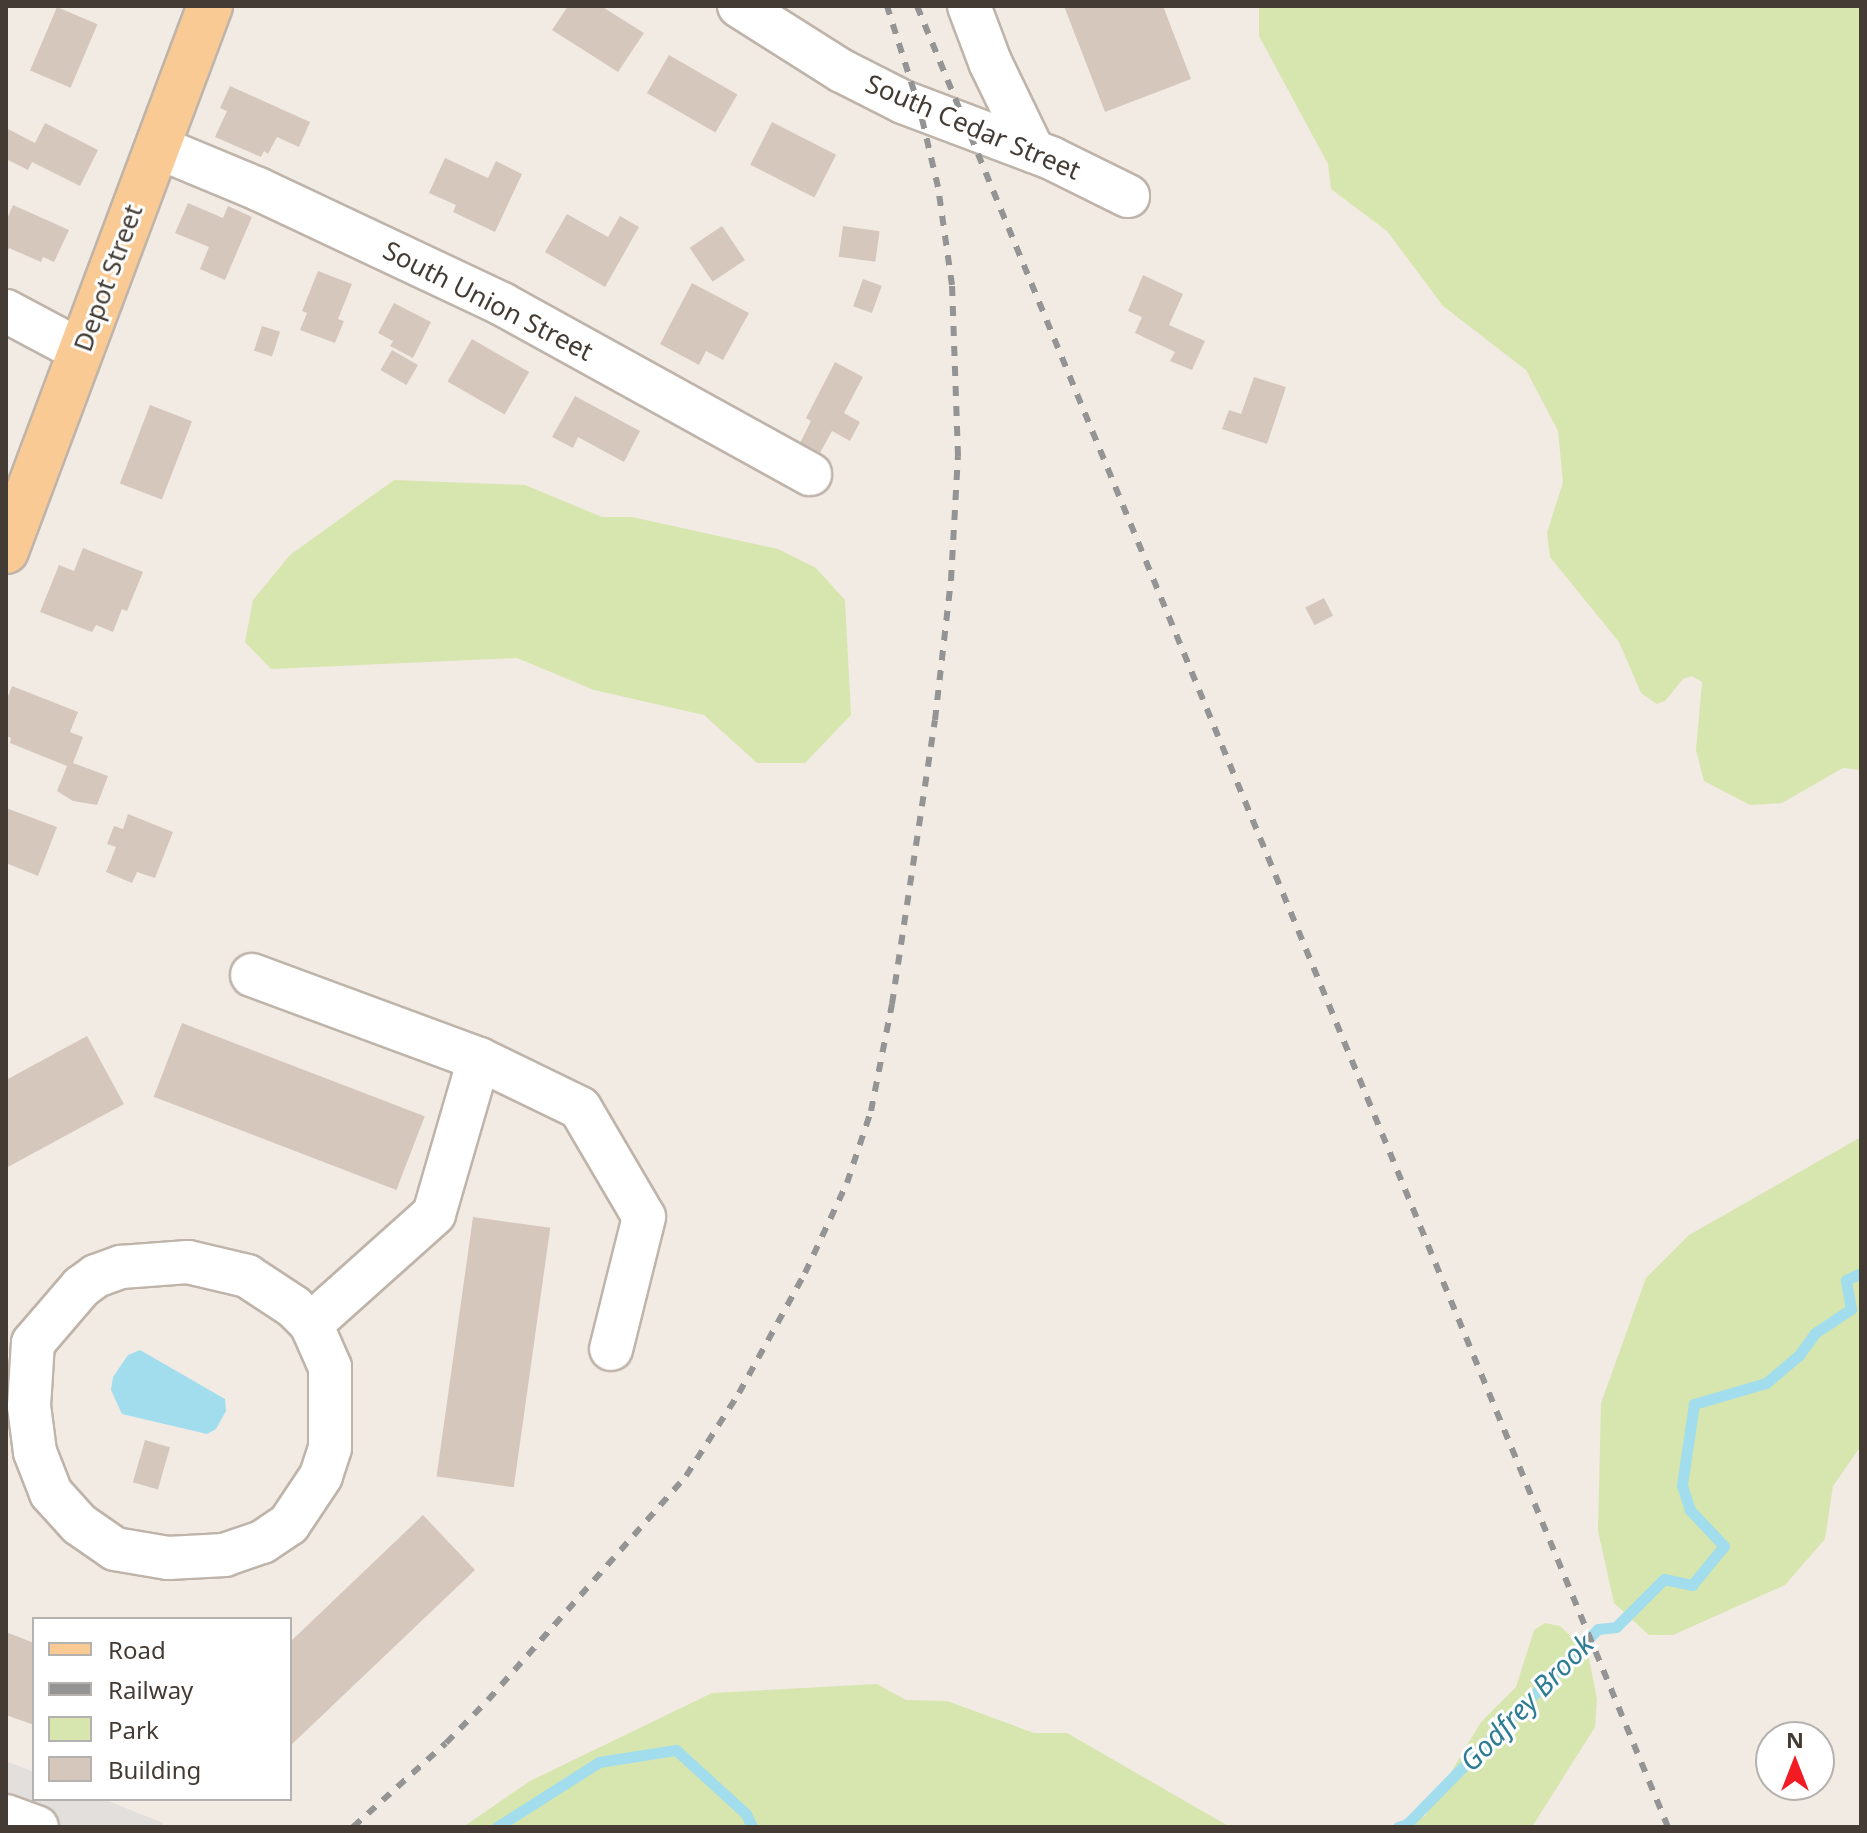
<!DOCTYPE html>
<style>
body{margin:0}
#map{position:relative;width:1867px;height:1833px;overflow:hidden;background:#f2ebe4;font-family:"Noto Sans",sans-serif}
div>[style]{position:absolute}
.green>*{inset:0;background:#d7e5ae}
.parking>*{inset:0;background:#e2dfdd}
.water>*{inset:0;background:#a2dded}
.stream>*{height:11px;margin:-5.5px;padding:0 5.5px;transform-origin:5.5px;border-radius:5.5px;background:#a2dded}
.building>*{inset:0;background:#d6c7bd;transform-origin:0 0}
.roads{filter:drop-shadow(2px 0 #bfb4aa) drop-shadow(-2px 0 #bfb4aa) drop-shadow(0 2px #bfb4aa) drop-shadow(0 -2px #bfb4aa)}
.minor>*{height:42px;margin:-21px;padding:0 21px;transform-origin:21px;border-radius:21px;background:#fff}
.major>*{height:44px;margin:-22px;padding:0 22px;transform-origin:22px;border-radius:22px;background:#faca95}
.rail>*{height:6px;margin-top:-3px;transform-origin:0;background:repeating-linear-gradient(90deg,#949494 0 10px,transparent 0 20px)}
span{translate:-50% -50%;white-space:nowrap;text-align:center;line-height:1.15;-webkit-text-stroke:6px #fff;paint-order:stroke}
.street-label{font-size:26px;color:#433b34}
.water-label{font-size:28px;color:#2d7c94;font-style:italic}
.frame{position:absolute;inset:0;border:8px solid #433b34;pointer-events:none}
.legend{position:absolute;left:32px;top:1617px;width:260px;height:184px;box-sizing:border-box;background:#fff;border:2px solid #b4b1ae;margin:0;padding:10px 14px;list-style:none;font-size:24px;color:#433b34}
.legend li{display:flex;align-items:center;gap:16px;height:40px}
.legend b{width:40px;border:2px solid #b4b1ae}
.north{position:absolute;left:1755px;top:1721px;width:80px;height:80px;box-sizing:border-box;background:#fff;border:2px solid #b4b1ae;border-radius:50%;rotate:0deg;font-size:22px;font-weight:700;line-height:32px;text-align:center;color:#433b34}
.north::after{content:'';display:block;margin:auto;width:28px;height:36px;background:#f21b24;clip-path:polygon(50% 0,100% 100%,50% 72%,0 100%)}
</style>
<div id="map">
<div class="green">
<i style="clip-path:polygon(1259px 6px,1861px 6px,1861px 770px,1843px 768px,1782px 803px,1750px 805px,1704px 781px,1696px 750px,1702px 682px,1692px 676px,1683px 679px,1665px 701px,1657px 704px,1641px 693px,1619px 642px,1550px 557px,1547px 533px,1563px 482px,1558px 431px,1526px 370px,1443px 306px,1387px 231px,1331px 189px,1328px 164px,1259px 36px)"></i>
<i style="clip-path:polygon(394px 480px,525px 485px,602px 517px,632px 517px,778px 549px,816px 568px,845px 600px,851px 715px,805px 763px,757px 763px,704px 715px,594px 690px,517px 658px,271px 669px,245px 642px,253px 600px,290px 555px)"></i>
<i style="clip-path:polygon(1861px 1137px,1861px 1446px,1833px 1486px,1825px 1539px,1785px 1585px,1673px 1635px,1649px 1635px,1614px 1603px,1598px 1531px,1601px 1403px,1646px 1278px,1689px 1235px)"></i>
<i style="clip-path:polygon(1545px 1623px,1560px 1626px,1588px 1653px,1597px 1699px,1595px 1727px,1532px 1827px,1402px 1827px,1425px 1816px,1481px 1722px,1516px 1687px,1534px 1630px)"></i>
<i style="clip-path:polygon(877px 1684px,906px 1700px,947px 1701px,1034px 1733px,1067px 1733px,1230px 1827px,463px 1827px,530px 1781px,712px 1693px)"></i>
</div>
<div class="parking">
<i style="clip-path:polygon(6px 1761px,34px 1772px,34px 1799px,103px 1799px,163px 1823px,162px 1827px,6px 1827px)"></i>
</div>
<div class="water">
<i style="clip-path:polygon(140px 1350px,225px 1399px,226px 1411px,216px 1429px,207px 1434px,122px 1414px,111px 1390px,113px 1377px,128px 1355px)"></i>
</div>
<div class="stream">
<i style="left:497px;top:1827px;width:121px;rotate:-32.5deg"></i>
<i style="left:599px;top:1762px;width:78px;rotate:-8.9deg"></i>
<i style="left:676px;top:1750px;width:95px;rotate:42.4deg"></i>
<i style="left:746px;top:1814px;width:14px;rotate:65deg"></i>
<i style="left:1398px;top:1827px;width:9px;rotate:-18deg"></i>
<i style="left:1407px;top:1824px;width:273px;rotate:-45.6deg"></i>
<i style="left:1598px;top:1629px;width:18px;rotate:-6deg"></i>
<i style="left:1616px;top:1627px;width:68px;rotate:-45deg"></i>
<i style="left:1664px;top:1579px;width:29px;rotate:12deg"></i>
<i style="left:1692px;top:1585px;width:50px;rotate:-50.6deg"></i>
<i style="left:1724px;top:1546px;width:50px;rotate:-133.4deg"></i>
<i style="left:1690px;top:1510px;width:26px;rotate:-108deg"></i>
<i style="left:1682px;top:1485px;width:82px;rotate:-81.6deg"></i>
<i style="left:1694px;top:1404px;width:75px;rotate:-16.3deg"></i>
<i style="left:1766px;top:1383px;width:43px;rotate:-40.3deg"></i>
<i style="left:1799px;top:1355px;width:27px;rotate:-54deg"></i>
<i style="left:1815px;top:1333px;width:43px;rotate:-33.7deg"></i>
<i style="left:1851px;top:1309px;width:29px;rotate:-100deg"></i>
<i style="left:1846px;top:1280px;width:17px;rotate:-25deg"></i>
</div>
<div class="building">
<i style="clip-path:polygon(568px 6px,601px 6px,644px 33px,618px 72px,552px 30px)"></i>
<i style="clip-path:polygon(1064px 6px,1163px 6px,1191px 79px,1105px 112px)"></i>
<i style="left:57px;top:7px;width:44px;height:69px;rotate:23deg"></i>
<i style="left:669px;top:55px;width:79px;height:44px;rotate:30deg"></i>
<i style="clip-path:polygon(230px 86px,310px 122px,299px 147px,277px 137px,268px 154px,264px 151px,261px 157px,215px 137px,227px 111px,220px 108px)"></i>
<i style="left:772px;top:122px;width:72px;height:48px;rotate:27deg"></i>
<i style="clip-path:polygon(45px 123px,98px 150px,80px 186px,32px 162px,28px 170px,6px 159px,8px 129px,35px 143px)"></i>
<i style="clip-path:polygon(445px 158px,488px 178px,496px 161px,522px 174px,495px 232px,453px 212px,456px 205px,429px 193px)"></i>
<i style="clip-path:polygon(188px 203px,223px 218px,228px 206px,252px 217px,225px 280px,200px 269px,209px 247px,175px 233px)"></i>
<i style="clip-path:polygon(13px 205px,69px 230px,54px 262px,43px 257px,41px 262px,9px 248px,6px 256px,6px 221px)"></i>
<i style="clip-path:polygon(567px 214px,608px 237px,620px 216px,639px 227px,605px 287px,545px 252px)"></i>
<i style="left:722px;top:226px;width:41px;height:39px;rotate:56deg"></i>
<i style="left:843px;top:226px;width:37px;height:31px;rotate:8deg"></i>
<i style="clip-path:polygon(318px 271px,352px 284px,338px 319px,344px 321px,335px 343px,300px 330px,307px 313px,302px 311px)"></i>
<i style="clip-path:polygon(1143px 275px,1183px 294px,1169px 325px,1205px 341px,1192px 370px,1170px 361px,1175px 352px,1135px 333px,1142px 317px,1128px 311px)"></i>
<i style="left:863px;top:279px;width:20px;height:29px;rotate:20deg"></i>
<i style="clip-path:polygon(692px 283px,749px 313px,723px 360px,706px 351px,699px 365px,660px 344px)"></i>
<i style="clip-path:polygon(394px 303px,431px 322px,413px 358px,390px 346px,393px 341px,378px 333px)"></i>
<i style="left:262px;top:326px;width:19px;height:26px;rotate:18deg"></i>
<i style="left:472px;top:339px;width:66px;height:49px;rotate:30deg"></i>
<i style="left:392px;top:350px;width:30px;height:23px;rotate:30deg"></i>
<i style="clip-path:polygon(835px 362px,863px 377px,844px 413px,860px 422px,850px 441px,832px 431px,820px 453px,800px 443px,811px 421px,806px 418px)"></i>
<i style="clip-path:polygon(1254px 377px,1286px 387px,1267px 444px,1222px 429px,1229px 410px,1241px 414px)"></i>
<i style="clip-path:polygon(575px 396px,640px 431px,624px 462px,578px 437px,573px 448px,552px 437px)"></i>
<i style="left:150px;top:405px;width:45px;height:84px;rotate:21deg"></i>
<i style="clip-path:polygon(83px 548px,143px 572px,127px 611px,122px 609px,113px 632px,96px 625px,92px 632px,40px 612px,59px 565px,74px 571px)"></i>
<i style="left:1324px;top:598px;width:20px;height:21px;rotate:63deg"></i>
<i style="clip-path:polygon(12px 686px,78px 712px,70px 732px,83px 737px,73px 763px,108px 776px,97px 805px,73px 801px,57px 791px,67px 766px,10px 743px,11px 738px,6px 736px,6px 701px)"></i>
<i style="clip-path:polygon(6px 808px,57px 827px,38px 876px,6px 863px)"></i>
<i style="clip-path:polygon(128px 814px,173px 832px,155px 878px,137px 872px,132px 883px,106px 872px,116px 847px,107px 844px,114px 826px,123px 829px)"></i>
<i style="left:182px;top:1023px;width:260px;height:79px;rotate:21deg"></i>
<i style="clip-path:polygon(87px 1036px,124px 1104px,6px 1168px,6px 1080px)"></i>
<i style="left:473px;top:1217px;width:78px;height:262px;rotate:8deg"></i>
<i style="left:145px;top:1440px;width:26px;height:44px;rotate:16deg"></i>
<i style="clip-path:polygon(423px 1515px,475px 1570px,290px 1746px,290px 1642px)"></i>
<i style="clip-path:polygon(6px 1632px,34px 1643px,34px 1725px,6px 1715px)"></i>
</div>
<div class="roads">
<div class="minor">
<i style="left:739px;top:6px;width:122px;rotate:32.3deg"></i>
<i style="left:842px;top:71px;width:68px;rotate:26.9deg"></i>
<i style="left:903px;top:102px;width:158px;rotate:20.7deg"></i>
<i style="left:1051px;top:158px;width:86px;rotate:26.3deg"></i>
<i style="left:969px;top:6px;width:60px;rotate:69.4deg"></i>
<i style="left:990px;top:62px;width:99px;rotate:64.2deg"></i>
<i style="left:157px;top:147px;width:109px;rotate:22.6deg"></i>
<i style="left:258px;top:189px;width:270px;rotate:25.2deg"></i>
<i style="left:502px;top:304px;width:352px;rotate:28.9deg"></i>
<i style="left:6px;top:311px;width:85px;rotate:28.1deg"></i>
<i style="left:252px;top:975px;width:242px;rotate:20.3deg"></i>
<i style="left:479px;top:1059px;width:161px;rotate:106.2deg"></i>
<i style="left:434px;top:1214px;width:165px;rotate:138.2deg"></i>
<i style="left:479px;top:1059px;width:112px;rotate:25.9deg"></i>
<i style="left:580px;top:1108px;width:126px;rotate:59.6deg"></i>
<i style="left:644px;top:1217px;width:136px;rotate:104deg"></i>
<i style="left:188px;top:1262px;width:61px;rotate:13.3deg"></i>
<i style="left:247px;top:1276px;width:56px;rotate:33.4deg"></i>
<i style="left:294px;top:1307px;width:24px;rotate:45deg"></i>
<i style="left:311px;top:1324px;width:47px;rotate:66.2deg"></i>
<i style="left:330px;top:1367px;width:81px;rotate:90deg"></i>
<i style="left:330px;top:1448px;width:29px;rotate:108deg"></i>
<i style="left:321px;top:1476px;width:58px;rotate:123.7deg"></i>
<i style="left:289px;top:1524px;width:32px;rotate:146deg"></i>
<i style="left:262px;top:1542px;width:39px;rotate:161deg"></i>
<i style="left:225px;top:1555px;width:57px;rotate:177deg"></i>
<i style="left:168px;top:1558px;width:54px;rotate:-170.4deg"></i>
<i style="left:115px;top:1549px;width:44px;rotate:-145.2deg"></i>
<i style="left:79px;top:1524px;width:42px;rotate:-132.1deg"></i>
<i style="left:51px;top:1493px;width:44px;rotate:-111.3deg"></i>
<i style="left:35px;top:1452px;width:46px;rotate:-97.4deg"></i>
<i style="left:29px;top:1406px;width:63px;rotate:-86.4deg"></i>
<i style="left:33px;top:1343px;width:74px;rotate:-49.4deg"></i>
<i style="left:81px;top:1287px;width:19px;rotate:-36deg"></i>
<i style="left:96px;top:1276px;width:27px;rotate:-20deg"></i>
<i style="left:121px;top:1267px;width:67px;rotate:-4.3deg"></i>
<i style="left:6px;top:1816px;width:33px;rotate:20deg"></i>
</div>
<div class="major">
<i style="left:6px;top:551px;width:582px;rotate:-69.48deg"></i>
</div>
</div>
<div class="rail">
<i style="left:917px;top:6px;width:1970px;rotate:67.59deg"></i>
<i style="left:353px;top:1827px;width:125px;rotate:-42.1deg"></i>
<i style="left:446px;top:1743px;width:60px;rotate:-45.7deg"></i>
<i style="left:488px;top:1700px;width:299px;rotate:-48.5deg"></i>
<i style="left:686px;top:1476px;width:98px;rotate:-57.4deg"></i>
<i style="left:739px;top:1393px;width:137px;rotate:-61.2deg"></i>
<i style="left:805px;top:1273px;width:99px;rotate:-65deg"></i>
<i style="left:847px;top:1183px;width:76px;rotate:-71.6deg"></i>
<i style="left:871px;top:1111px;width:109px;rotate:-78.9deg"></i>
<i style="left:892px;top:1004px;width:287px;rotate:-81.4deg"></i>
<i style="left:935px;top:720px;width:141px;rotate:-83.5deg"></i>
<i style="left:951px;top:580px;width:124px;rotate:-86.8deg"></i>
<i style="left:958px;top:456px;width:171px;rotate:-92deg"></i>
<i style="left:952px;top:285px;width:99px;rotate:-98.1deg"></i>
<i style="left:938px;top:187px;width:79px;rotate:-103.2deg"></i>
<i style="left:920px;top:110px;width:109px;rotate:-107.6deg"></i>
</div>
<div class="street-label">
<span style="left:973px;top:127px;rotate:23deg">South Cedar Street</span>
<span style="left:108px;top:278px;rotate:-70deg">Depot Street</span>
<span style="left:488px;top:301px;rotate:27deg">South Union Street</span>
</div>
<div class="water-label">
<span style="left:1526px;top:1702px;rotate:-46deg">Godfrey Brook</span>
</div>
<div class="frame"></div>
<ul class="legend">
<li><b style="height:10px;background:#faca95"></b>Road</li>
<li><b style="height:10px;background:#949494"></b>Railway</li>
<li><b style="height:22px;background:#d7e5ae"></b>Park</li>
<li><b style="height:22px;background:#d6c7bd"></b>Building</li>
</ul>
<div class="north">N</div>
</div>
